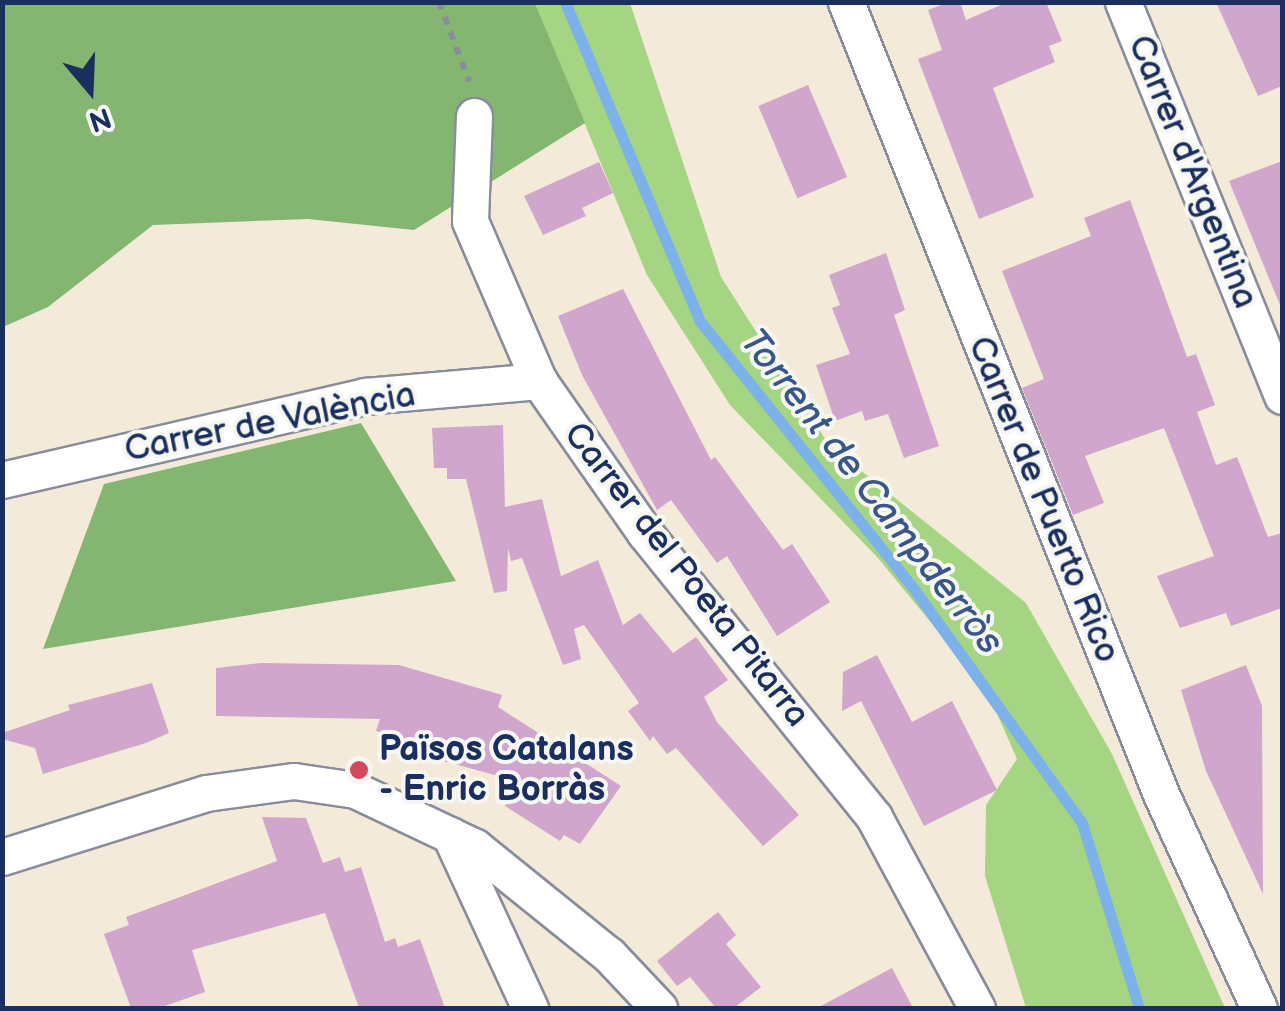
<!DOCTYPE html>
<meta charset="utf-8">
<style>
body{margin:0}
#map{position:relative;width:1285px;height:1011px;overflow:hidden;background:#f4ead9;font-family:"Balsamiq Sans",sans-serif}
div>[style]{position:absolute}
.green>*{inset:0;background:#a5d583}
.forest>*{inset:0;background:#84b671}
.stream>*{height:11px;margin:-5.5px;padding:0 5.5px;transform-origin:5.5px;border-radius:5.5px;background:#7cb1ea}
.building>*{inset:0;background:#d0a6cc;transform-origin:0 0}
.path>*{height:6px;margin-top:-3px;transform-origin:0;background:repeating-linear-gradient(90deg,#888c9c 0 8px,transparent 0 16px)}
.roads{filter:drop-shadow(2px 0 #888c9c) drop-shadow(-2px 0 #888c9c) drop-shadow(0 2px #888c9c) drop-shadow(0 -2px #888c9c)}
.minor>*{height:35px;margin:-17.5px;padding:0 17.5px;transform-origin:17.5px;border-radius:17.5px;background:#fff}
.dots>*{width:28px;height:28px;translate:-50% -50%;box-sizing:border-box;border:5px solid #f6f6f2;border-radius:50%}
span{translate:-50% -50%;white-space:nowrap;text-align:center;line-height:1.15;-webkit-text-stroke:8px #f6f6f2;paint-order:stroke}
.street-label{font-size:35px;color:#1b2f5e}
.poi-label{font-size:35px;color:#1b2f5e;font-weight:700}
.left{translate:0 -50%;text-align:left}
.water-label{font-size:38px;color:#385688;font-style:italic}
.frame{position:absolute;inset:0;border:5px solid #1b2f5e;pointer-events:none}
.north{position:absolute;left:40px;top:40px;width:100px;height:100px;-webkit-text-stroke:8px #f6f6f2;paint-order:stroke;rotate:161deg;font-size:28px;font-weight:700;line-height:40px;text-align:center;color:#1b2f5e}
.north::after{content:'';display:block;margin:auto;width:35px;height:45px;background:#1b2f5e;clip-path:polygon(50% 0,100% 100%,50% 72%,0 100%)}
</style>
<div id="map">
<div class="green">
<i style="clip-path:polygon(535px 3px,630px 3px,721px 277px,829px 445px,1026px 603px,1112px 754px,1225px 1008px,1026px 1008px,985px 876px,986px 805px,1017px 759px,987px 691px,878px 558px,730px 405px,647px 275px)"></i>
</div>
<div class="forest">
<i style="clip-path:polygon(2px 3px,535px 3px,585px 123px,414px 230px,308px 219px,153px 225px,48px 307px,3px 327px)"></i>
<i style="clip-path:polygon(361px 423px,456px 581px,43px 649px,104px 484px)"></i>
</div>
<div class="stream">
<i style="left:565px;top:2px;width:346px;rotate:67.1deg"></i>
<i style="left:700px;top:321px;width:347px;rotate:51.4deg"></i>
<i style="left:916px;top:592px;width:284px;rotate:54.3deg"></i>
<i style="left:1082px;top:823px;width:194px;rotate:72.9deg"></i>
</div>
<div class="building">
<i style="clip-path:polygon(949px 2px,960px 2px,966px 20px,1008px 2px,1046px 2px,1062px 41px,1049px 46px,1055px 62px,993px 88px,1034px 197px,979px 219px,918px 59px,942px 50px,928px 10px)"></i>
<i style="clip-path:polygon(1216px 2px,1282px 2px,1282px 86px,1258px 96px)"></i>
<i style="left:808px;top:85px;width:100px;height:54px;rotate:67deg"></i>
<i style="clip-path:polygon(1282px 161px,1282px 304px,1280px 305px,1229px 181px)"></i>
<i style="clip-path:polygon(599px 162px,613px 193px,582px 208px,586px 216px,543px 235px,524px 196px)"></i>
<i style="clip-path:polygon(1130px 200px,1187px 357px,1196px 354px,1215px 405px,1197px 412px,1216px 465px,1237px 457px,1268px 537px,1282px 533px,1282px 608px,1231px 626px,1226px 613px,1180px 628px,1157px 576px,1214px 556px,1164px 428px,1085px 456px,1104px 503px,1073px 515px,1022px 388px,1044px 379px,1002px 271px,1091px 236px,1084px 218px)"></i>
<i style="clip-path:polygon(886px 253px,905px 310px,894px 315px,939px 446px,904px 458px,888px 414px,865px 421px,862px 411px,835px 421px,816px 365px,850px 354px,832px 308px,840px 305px,829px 275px)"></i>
<i style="clip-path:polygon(623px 289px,711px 460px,715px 457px,783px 550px,792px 544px,830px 602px,777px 636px,727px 556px,717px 563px,671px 500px,657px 510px,582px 375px,558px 316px)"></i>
<i style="clip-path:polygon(503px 425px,505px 507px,542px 499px,561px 576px,598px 560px,623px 625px,640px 613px,673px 653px,696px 637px,728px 680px,704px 697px,717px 722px,799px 815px,763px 846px,676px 748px,667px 754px,653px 736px,650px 741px,628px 711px,639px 703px,584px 625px,574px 629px,581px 659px,563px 665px,522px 558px,511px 561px,508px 548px,507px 591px,494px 593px,466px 479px,447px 479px,447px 468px,434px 468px,432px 428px)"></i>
<i style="clip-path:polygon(877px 655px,912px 722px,952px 701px,997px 790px,924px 826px,861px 701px,842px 711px,843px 672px)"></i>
<i style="clip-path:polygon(261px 663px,399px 665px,502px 695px,498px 707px,621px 786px,580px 844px,564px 835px,560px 841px,505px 806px,511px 797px,495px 787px,502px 777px,392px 747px,395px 737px,376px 731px,380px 719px,216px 716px,216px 668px)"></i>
<i style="clip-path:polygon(1246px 665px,1262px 706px,1263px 894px,1206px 771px,1181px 690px)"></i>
<i style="clip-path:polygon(152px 683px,169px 733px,146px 743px,43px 774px,35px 748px,2px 739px,2px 733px,70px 710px,68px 705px)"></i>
<i style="clip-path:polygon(262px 817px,306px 818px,323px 863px,340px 857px,345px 872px,361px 867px,385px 942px,395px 938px,398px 947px,420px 939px,445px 1008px,359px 1008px,325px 913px,192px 950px,205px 992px,159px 1008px,131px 1008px,104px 934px,129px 925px,126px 917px,277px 861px)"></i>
<i style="clip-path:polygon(718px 912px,736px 935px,726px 944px,761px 987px,734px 1008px,716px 1008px,690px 977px,677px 986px,657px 961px)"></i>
<i style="clip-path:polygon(892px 968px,913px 1008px,817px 1008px)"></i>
</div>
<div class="path">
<i style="left:439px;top:2px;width:85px;rotate:69.2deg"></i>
</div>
<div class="roads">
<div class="minor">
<i style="left:846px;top:2px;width:852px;rotate:68.31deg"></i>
<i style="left:1161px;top:794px;width:235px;rotate:65.4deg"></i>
<i style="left:1123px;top:2px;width:425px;rotate:68deg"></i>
<i style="left:474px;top:116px;width:105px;rotate:92.2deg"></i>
<i style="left:470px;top:221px;width:174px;rotate:66.7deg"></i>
<i style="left:539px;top:381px;width:185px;rotate:55.1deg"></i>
<i style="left:645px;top:533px;width:365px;rotate:51.1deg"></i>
<i style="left:874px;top:817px;width:217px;rotate:61.7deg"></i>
<i style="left:2px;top:480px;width:373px;rotate:-13deg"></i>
<i style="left:365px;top:396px;width:175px;rotate:-4.9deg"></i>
<i style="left:450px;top:835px;width:191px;rotate:65.2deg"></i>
<i style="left:2px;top:857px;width:214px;rotate:-17.4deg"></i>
<i style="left:206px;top:793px;width:89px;rotate:-7.8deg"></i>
<i style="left:294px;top:781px;width:62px;rotate:8.4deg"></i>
<i style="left:355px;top:790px;width:133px;rotate:25.4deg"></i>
<i style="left:475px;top:847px;width:172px;rotate:38.9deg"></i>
<i style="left:609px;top:955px;width:73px;rotate:46.7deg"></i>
</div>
</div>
<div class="dots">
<i style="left:359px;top:770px;background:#d1495b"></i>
</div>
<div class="street-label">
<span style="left:1192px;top:172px;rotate:68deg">Carrer d'Argentina</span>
<span style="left:270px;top:423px;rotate:-11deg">Carrer de València</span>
<span style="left:1043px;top:500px;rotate:68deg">Carrer de Puerto Rico</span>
<span style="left:686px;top:575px;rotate:52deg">Carrer del Poeta Pitarra</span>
</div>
<div class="poi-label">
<span class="left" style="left:379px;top:770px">Països Catalans<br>- Enric Borràs</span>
</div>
<div class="water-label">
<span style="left:871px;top:492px;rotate:52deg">Torrent de Campderròs</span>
</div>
<div class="frame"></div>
<div class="north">N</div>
</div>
